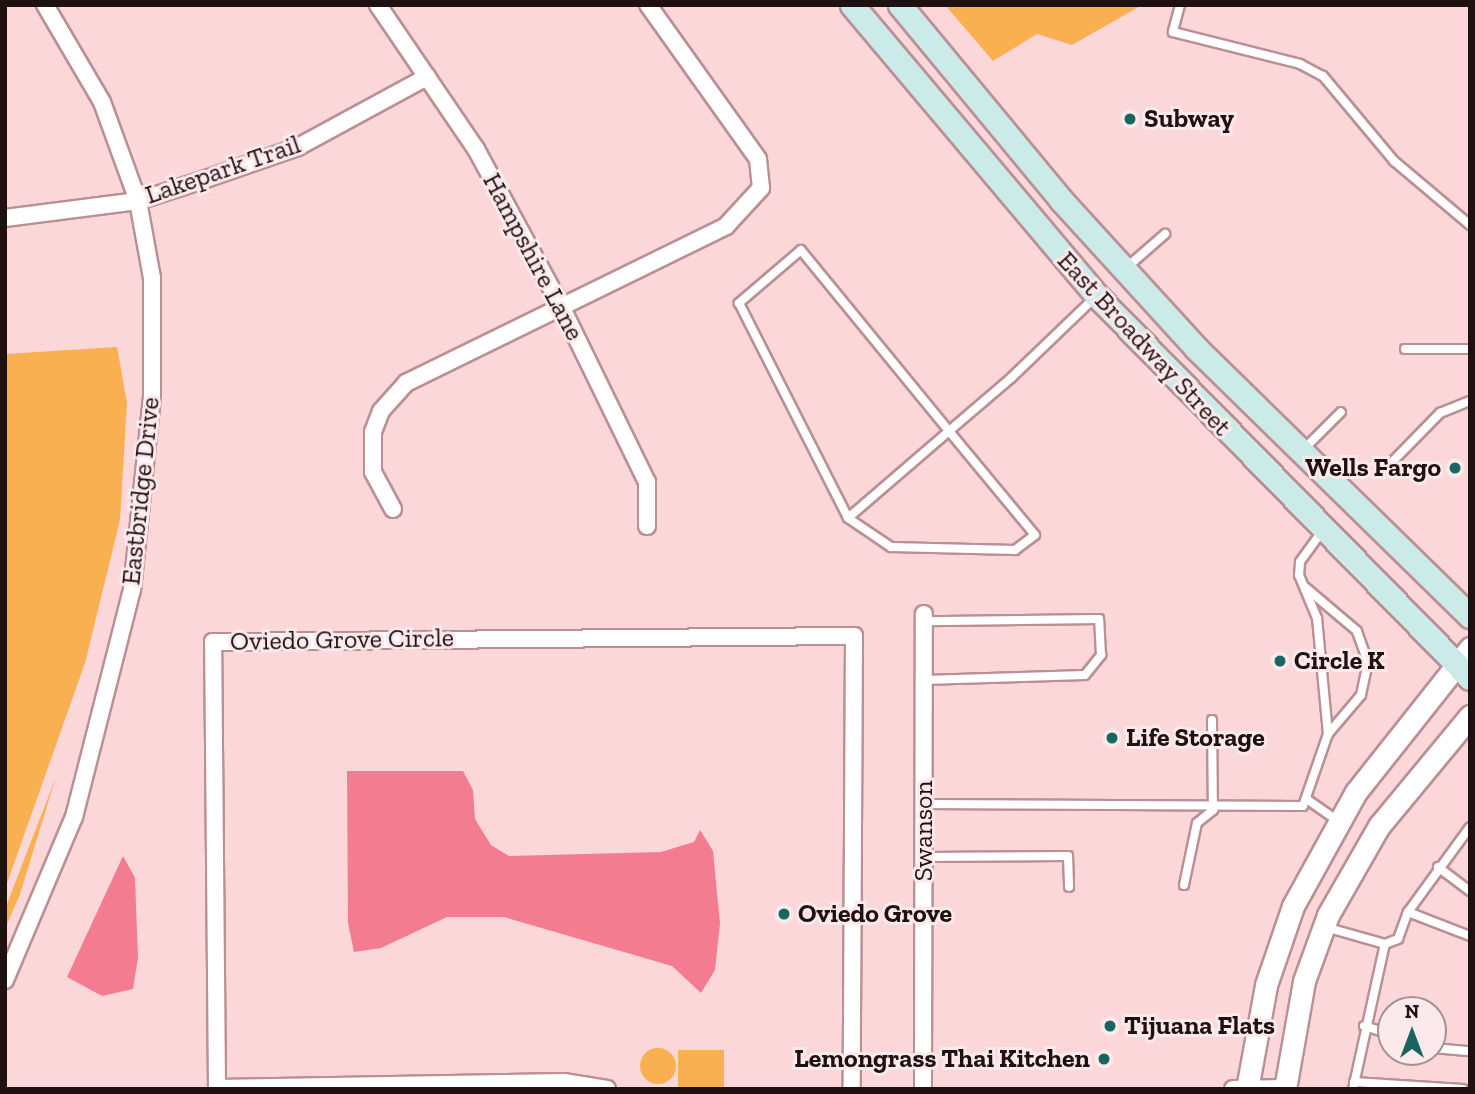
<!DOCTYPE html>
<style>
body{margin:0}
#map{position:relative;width:1475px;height:1094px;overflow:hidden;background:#fbd7da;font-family:"Zilla Slab",serif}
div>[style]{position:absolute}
.green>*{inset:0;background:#f8b050;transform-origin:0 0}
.round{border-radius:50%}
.water>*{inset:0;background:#f47c90}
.roads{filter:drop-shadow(2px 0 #ba9095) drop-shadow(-2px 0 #ba9095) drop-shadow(0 2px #ba9095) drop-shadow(0 -2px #ba9095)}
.service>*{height:8px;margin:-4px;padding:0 4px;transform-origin:4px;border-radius:4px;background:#fff}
.minor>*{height:16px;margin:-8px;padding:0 8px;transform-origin:8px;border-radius:8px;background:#fff}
.tertiary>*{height:21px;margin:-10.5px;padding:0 10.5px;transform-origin:10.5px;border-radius:10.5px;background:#fff}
.secondary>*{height:23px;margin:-11.5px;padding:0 11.5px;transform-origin:11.5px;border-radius:11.5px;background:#cbebe9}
.dots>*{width:19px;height:19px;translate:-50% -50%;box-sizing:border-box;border:4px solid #fbe9eb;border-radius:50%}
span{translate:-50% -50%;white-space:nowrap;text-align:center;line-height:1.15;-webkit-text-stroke:6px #fbe9eb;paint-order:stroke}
.poi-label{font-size:26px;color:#1f1012;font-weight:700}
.left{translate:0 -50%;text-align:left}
.right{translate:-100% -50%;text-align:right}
.street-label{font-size:26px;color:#1f1012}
.frame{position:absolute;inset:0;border:7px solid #1f1012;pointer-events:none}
.north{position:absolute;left:1377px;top:996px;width:70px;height:70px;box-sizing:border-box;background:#fbe9eb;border:2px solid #a39294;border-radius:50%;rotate:0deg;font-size:19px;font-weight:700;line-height:28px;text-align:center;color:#1f1012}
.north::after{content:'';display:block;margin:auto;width:24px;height:32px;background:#186562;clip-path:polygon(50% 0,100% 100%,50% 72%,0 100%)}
</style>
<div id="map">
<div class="green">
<i style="clip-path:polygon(945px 5px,1142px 5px,1072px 45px,1037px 34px,993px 61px)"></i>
<i style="clip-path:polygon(117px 347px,127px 403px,120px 520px,85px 663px,5px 889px,5px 354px)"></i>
<i style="clip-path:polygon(56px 777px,20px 894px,5px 929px,5px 909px)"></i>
<i class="round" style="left:640px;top:1048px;width:36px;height:36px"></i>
<i style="left:678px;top:1050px;width:46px;height:39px"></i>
</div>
<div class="water">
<i style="clip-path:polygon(347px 771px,463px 771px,473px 790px,475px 819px,491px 845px,509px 856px,661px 852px,694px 842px,700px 830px,713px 851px,720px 923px,715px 970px,701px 993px,672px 966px,504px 917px,447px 917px,381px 948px,354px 952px,348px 923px)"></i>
<i style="clip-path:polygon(123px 856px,135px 878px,138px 958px,133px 989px,102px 996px,67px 977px)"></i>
</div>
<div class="roads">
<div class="service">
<i style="left:1180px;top:5px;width:28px;rotate:105deg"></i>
<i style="left:1173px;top:32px;width:131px;rotate:14.1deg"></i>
<i style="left:1300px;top:64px;width:26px;rotate:28deg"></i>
<i style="left:1323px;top:76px;width:111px;rotate:50.1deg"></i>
<i style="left:1394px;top:161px;width:99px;rotate:40.1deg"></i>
<i style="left:1126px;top:268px;width:52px;rotate:-41.1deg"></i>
<i style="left:1405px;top:349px;width:65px"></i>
<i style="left:1304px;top:449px;width:52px;rotate:-45deg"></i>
<i style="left:1394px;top:460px;width:66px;rotate:-45.6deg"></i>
<i style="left:1440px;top:413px;width:32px;rotate:-22deg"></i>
<i style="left:848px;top:518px;width:52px;rotate:34deg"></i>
<i style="left:891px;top:547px;width:124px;rotate:1.4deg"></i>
<i style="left:1015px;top:550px;width:25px;rotate:-37deg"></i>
<i style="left:1035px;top:535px;width:135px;rotate:-129.6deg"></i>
<i style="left:949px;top:431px;width:234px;rotate:-129.3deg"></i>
<i style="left:801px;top:250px;width:82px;rotate:139.5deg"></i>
<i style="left:739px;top:303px;width:241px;rotate:63.1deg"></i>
<i style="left:848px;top:518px;width:133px;rotate:-40.7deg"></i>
<i style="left:949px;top:431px;width:82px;rotate:-40.5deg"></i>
<i style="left:1011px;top:378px;width:115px;rotate:-43.9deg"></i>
<i style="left:1323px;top:530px;width:39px;rotate:126deg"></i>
<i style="left:1300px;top:562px;width:13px;rotate:94deg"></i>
<i style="left:1299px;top:575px;width:47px;rotate:67.3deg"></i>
<i style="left:1317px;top:618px;width:117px;rotate:84.6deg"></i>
<i style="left:924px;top:680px;width:161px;rotate:-1.8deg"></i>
<i style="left:1085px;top:675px;width:26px;rotate:-51deg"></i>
<i style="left:1101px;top:655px;width:36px;rotate:-93deg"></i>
<i style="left:1099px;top:619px;width:175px;rotate:179.3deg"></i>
<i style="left:1212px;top:720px;width:90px;rotate:89.4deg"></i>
<i style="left:1308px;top:800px;width:37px;rotate:35deg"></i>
<i style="left:924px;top:804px;width:379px;rotate:0.3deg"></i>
<i style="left:1303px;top:806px;width:76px;rotate:-70.9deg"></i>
<i style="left:1328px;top:734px;width:51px;rotate:-49.8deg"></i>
<i style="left:1361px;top:695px;width:34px;rotate:-78deg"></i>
<i style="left:1368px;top:662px;width:33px;rotate:-110deg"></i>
<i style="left:1357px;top:631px;width:68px;rotate:-139.8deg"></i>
<i style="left:924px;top:857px;width:144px;rotate:-0.4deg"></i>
<i style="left:1068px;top:856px;width:31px;rotate:88deg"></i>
<i style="left:1438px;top:867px;width:40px;rotate:37deg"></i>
<i style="left:1184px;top:885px;width:63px;rotate:-78.2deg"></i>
<i style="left:1197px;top:823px;width:21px;rotate:-39deg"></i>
<i style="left:1408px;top:912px;width:66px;rotate:21.2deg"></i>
<i style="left:1325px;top:927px;width:62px;rotate:15.8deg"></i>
<i style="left:1385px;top:944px;width:14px;rotate:-21deg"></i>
<i style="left:1398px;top:939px;width:29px;rotate:-70deg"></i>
<i style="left:1408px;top:912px;width:105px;rotate:-53.9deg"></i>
<i style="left:1364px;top:1026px;width:28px;rotate:17deg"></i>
<i style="left:1433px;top:1048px;width:37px;rotate:5deg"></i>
<i style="left:1354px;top:1082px;width:109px;rotate:3.7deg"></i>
<i style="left:1353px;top:1089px;width:148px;rotate:-77.6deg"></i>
</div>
<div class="minor">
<i style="left:378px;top:5px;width:174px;rotate:55.8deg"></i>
<i style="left:476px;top:149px;width:181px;rotate:61.6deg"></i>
<i style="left:562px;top:308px;width:194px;rotate:64deg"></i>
<i style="left:647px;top:482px;width:44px;rotate:90deg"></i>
<i style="left:5px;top:218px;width:134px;rotate:-7.3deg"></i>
<i style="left:138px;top:201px;width:62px;rotate:-17.9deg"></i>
<i style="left:197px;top:182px;width:107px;rotate:-19.1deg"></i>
<i style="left:298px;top:147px;width:147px;rotate:-28.5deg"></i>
<i style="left:393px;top:509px;width:42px;rotate:-118.4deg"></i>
<i style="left:373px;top:472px;width:40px;rotate:-90deg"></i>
<i style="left:373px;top:432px;width:22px;rotate:-69deg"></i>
<i style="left:381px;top:411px;width:38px;rotate:-48deg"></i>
<i style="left:406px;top:383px;width:356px;rotate:-26.1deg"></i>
<i style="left:726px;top:226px;width:52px;rotate:-47.4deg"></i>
<i style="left:761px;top:188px;width:29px;rotate:-96deg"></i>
<i style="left:758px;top:159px;width:189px;rotate:-125.5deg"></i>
<i style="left:5px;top:980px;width:177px;rotate:-67.1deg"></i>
<i style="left:74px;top:817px;width:234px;rotate:-75.7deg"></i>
<i style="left:132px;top:590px;width:195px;rotate:-84.1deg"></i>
<i style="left:152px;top:396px;width:118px;rotate:-90deg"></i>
<i style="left:152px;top:278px;width:78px;rotate:-100.3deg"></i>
<i style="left:138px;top:201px;width:105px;rotate:-110deg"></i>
<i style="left:102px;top:102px;width:113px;rotate:-120.4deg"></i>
<i style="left:607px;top:1089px;width:44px;rotate:-170.8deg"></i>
<i style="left:564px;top:1082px;width:347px;rotate:179deg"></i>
<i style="left:217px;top:1088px;width:446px;rotate:-90.5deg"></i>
<i style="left:213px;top:642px;width:641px;rotate:-0.54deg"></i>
<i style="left:854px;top:636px;width:453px;rotate:90.3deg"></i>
<i style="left:923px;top:1089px;width:475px;rotate:-89.9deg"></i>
<i style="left:1233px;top:1089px;width:52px;rotate:-1.1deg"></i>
</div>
<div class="tertiary">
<i style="left:1247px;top:1089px;width:106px;rotate:-79.6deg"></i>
<i style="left:1266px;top:985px;width:83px;rotate:-71.1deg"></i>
<i style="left:1293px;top:906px;width:130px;rotate:-61.1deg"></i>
<i style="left:1356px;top:792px;width:184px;rotate:-51.6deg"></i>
<i style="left:1285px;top:1089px;width:110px;rotate:-80deg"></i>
<i style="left:1304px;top:981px;width:70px;rotate:-70deg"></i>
<i style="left:1328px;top:915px;width:103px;rotate:-60.2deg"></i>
<i style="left:1379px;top:826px;width:143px;rotate:-50.4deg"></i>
</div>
<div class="secondary">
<i style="left:852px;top:5px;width:379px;rotate:49.9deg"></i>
<i style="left:1096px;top:295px;width:535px;rotate:45.68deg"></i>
<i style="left:900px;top:5px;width:254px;rotate:50.4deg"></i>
<i style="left:1062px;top:201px;width:199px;rotate:47.6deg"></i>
<i style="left:1196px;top:348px;width:383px;rotate:44.4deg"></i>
</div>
</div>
<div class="dots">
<i style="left:1130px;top:119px;background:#186562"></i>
<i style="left:1455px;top:468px;background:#186562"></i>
<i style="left:1280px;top:661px;background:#186562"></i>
<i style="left:1112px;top:738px;background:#186562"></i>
<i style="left:784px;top:914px;background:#186562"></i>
<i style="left:1110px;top:1026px;background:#186562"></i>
<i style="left:1104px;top:1059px;background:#186562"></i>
</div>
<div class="poi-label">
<span class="left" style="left:1144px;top:119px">Subway</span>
<span class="right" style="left:1441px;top:468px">Wells Fargo</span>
<span class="left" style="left:1294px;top:661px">Circle K</span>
<span class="left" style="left:1126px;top:738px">Life Storage</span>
<span class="left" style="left:798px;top:914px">Oviedo Grove</span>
<span class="left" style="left:1124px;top:1026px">Tijuana Flats</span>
<span class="right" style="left:1090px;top:1059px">Lemongrass Thai Kitchen</span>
</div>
<div class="street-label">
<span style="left:223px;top:170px;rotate:-19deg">Lakepark Trail</span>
<span style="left:533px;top:257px;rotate:62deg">Hampshire Lane</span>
<span style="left:1144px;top:344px;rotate:47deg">East Broadway Street</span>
<span style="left:141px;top:491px;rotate:-84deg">Eastbridge Drive</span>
<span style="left:342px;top:640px;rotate:-1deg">Oviedo Grove Circle</span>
<span style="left:924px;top:831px;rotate:-90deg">Swanson</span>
</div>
<div class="frame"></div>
<div class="north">N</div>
</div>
